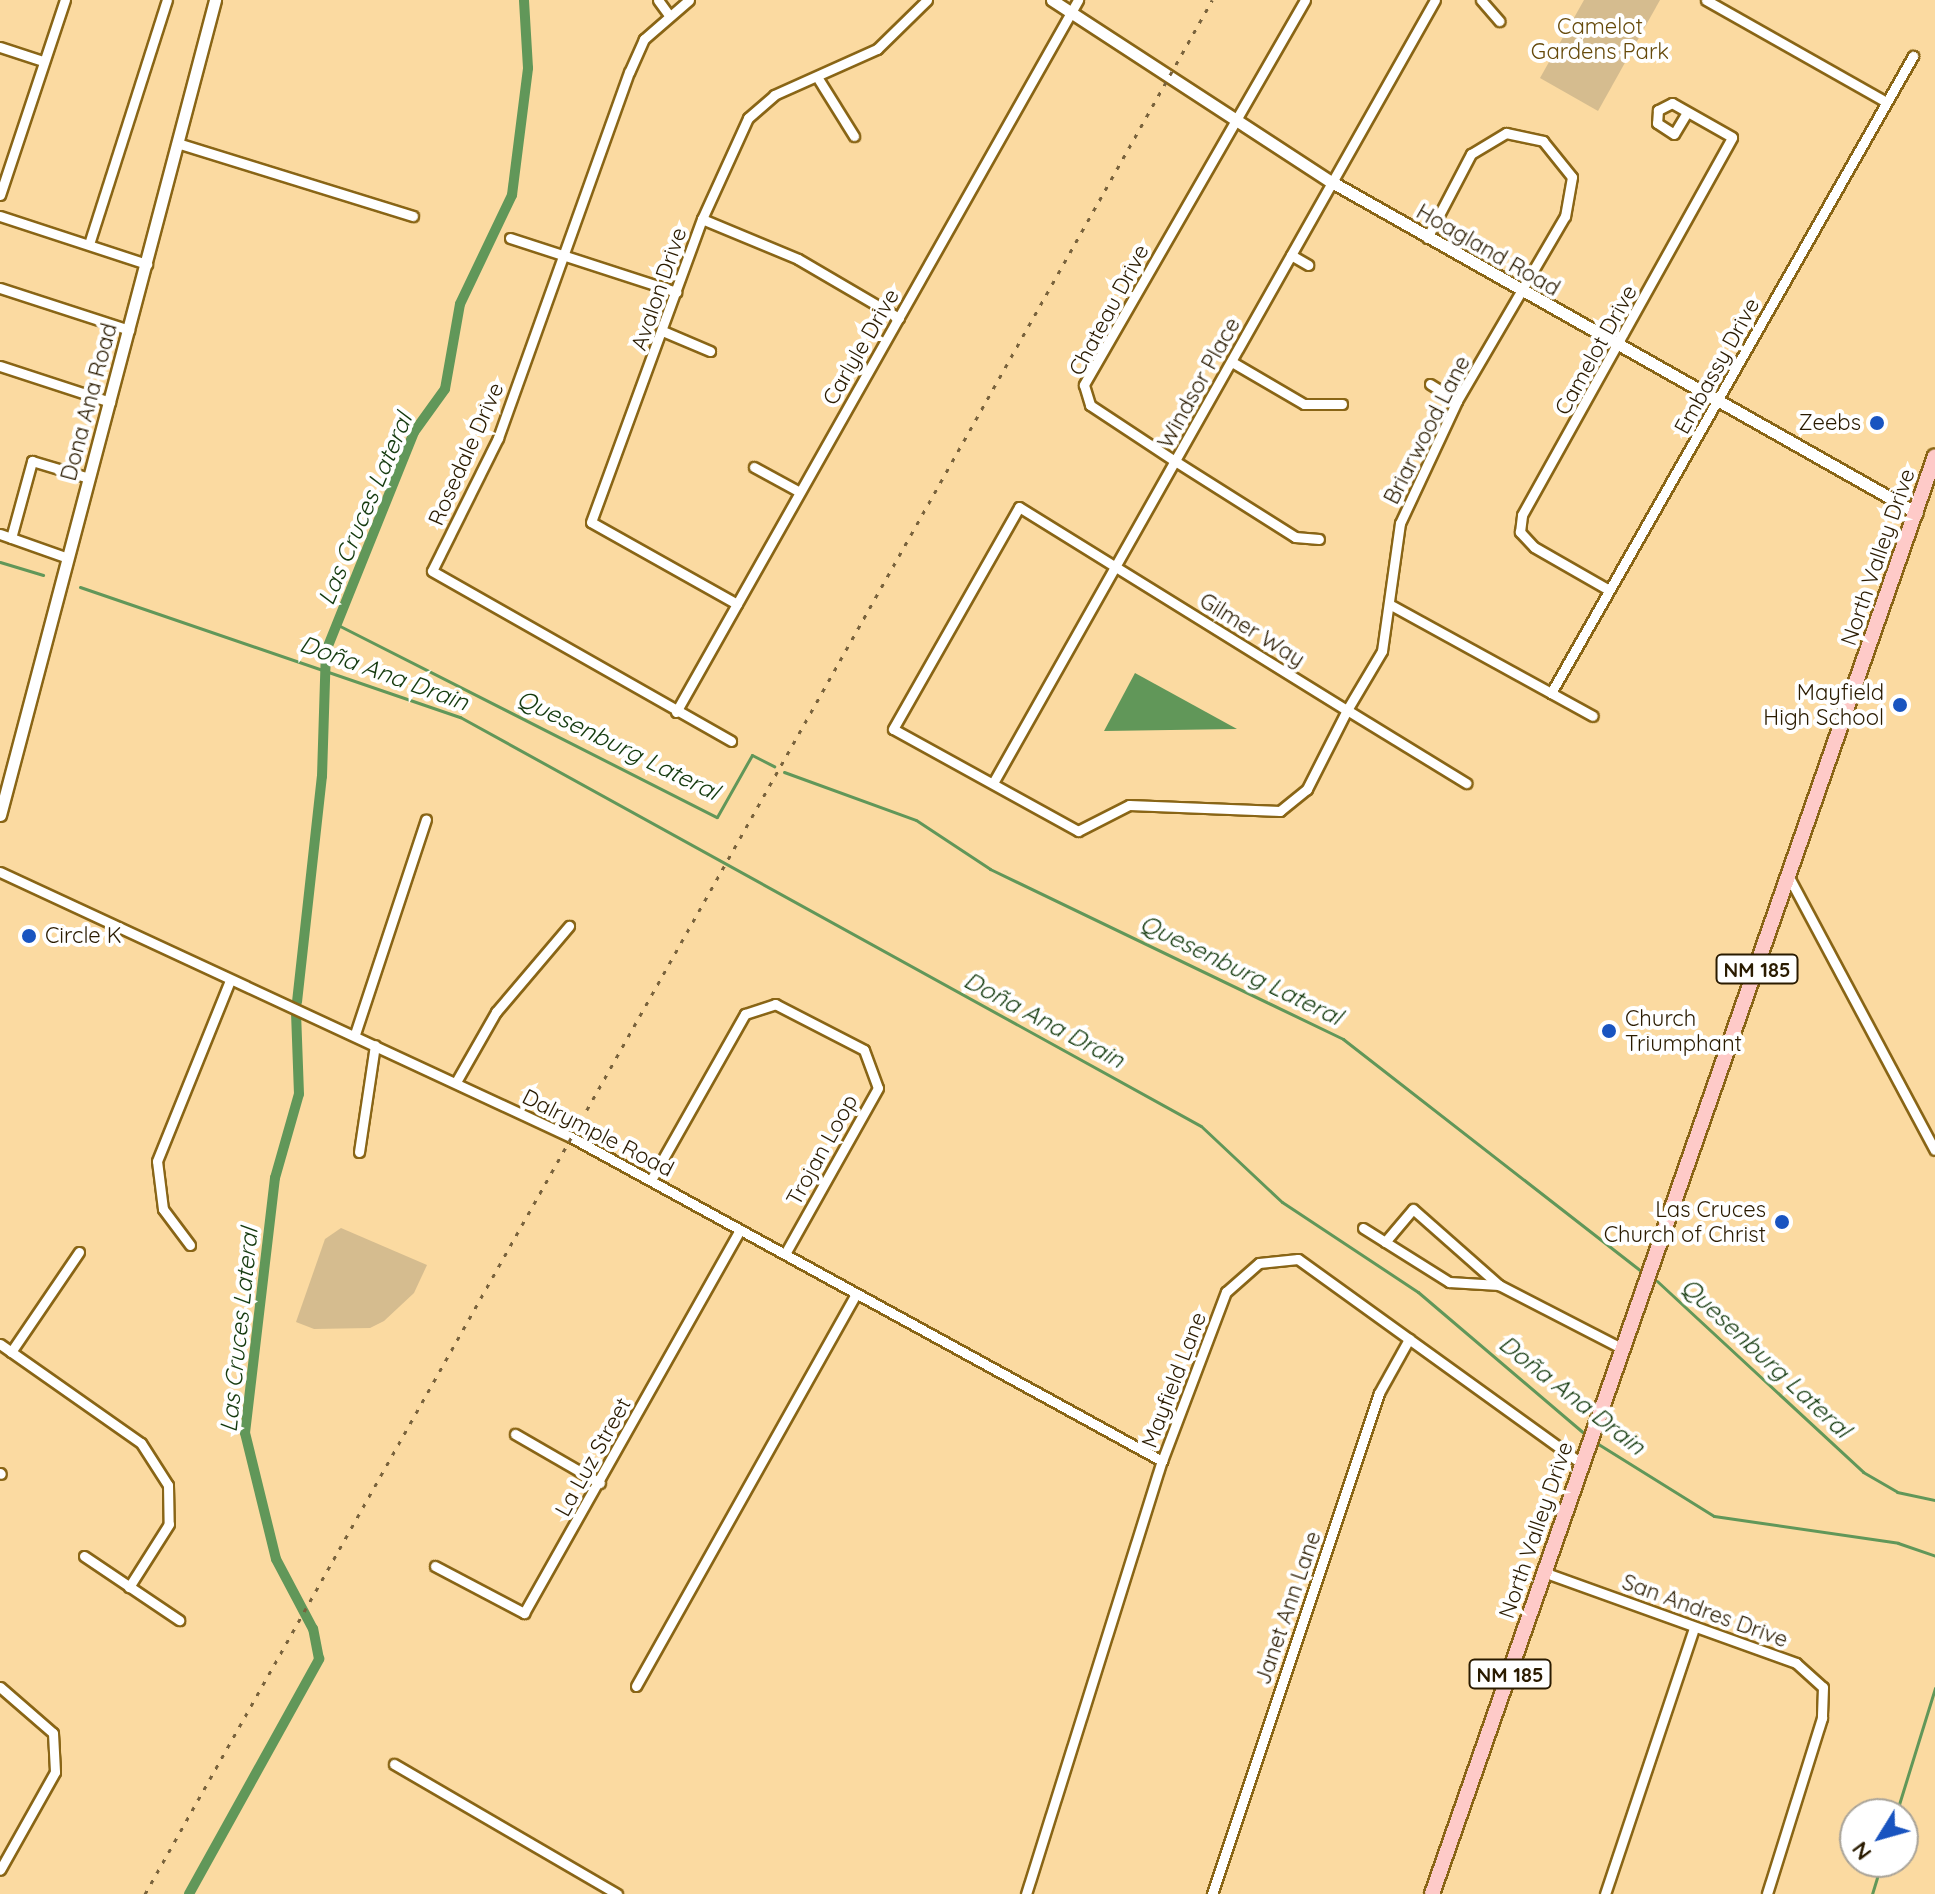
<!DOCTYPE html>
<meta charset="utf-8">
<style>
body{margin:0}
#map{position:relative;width:1935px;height:1894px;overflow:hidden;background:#fbdaa1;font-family:Quicksand,sans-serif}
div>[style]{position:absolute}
.green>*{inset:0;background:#d5bc8f}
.water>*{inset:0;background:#619759}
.stream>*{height:3px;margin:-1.5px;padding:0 1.5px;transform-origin:1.5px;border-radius:1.5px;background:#619759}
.canal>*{height:10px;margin:-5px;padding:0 5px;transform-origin:5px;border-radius:5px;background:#619759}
.roads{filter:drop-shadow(2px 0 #896516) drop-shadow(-2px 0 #896516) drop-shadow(0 2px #896516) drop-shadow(0 -2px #896516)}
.minor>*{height:9px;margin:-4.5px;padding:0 4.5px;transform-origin:4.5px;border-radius:4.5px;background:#fff}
.tertiary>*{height:11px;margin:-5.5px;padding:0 5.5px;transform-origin:5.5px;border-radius:5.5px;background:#fff}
.primary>*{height:14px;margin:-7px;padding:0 7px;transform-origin:7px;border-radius:7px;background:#fecac8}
.rail>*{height:3px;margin-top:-1.5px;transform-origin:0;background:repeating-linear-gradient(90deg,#78623c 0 4px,transparent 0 12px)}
.dots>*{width:22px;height:22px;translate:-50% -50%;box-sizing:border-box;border:4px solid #fff;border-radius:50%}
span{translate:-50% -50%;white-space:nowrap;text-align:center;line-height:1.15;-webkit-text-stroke:8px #fff;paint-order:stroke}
.shield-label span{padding:2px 6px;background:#fff;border:2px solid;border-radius:6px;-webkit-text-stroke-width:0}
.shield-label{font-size:20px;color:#2a1b00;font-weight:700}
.park-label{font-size:22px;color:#664a0b}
.street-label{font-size:22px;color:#2a1b00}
.poi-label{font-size:22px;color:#2a1b00}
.right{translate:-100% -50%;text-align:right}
.left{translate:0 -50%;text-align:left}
.water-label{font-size:24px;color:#143a0e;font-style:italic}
.north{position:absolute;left:1839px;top:1798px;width:80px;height:80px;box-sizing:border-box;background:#fff;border:2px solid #aaa499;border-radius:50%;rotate:233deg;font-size:22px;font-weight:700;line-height:32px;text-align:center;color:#2a1b00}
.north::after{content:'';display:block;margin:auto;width:28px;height:36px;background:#1954c0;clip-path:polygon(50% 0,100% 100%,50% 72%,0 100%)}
</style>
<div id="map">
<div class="green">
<i style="clip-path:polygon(1584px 0,1660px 0,1598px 111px,1540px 78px)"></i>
<i style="clip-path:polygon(341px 1228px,427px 1265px,414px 1293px,384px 1321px,370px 1328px,314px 1329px,296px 1322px,325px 1239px)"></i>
</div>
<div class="water">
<i style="clip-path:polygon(1135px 673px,1237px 729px,1104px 731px)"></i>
</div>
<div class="stream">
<i style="left:0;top:562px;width:45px;rotate:16.8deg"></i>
<i style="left:80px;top:587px;width:402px;rotate:18.9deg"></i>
<i style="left:460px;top:717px;width:846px;rotate:28.9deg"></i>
<i style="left:1201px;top:1126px;width:111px;rotate:43.2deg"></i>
<i style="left:1282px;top:1202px;width:163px;rotate:33.5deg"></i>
<i style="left:1418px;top:1292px;width:221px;rotate:40.4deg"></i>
<i style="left:334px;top:623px;width:429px;rotate:26.9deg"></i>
<i style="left:717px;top:817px;width:71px;rotate:-60.6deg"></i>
<i style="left:752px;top:755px;width:25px;rotate:27deg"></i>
<i style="left:784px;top:772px;width:140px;rotate:20deg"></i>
<i style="left:916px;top:820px;width:89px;rotate:33.5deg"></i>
<i style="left:990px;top:869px;width:392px;rotate:25.7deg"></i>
<i style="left:1343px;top:1039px;width:376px;rotate:37.9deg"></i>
<i style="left:1657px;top:1281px;width:281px;rotate:42.8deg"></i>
<i style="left:1863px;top:1472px;width:39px;rotate:30deg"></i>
<i style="left:1897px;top:1492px;width:39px;rotate:12deg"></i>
<i style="left:1595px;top:1442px;width:140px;rotate:31.9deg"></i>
<i style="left:1714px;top:1516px;width:186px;rotate:8.3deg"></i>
<i style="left:1898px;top:1543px;width:39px;rotate:19deg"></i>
<i style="left:1896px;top:1814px;width:132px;rotate:-72.8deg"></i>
<i style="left:1872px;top:1894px;width:34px;rotate:-73deg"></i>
</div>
<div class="canal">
<i style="left:297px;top:1002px;width:227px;rotate:-83.7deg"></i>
<i style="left:322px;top:776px;width:125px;rotate:-88.2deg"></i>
<i style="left:326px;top:651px;width:236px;rotate:-68.1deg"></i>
<i style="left:414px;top:432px;width:53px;rotate:-54.2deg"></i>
<i style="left:445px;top:389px;width:86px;rotate:-80deg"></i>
<i style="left:460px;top:304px;width:121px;rotate:-64.5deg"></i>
<i style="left:512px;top:195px;width:128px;rotate:-82.8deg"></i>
<i style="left:528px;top:68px;width:68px;rotate:-93.4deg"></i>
<i style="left:189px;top:1894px;width:269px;rotate:-61deg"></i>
<i style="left:319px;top:1659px;width:31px;rotate:-101deg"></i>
<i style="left:313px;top:1629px;width:79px;rotate:-117.9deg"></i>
<i style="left:276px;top:1559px;width:130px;rotate:-103.8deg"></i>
<i style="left:245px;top:1433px;width:257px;rotate:-83.3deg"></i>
<i style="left:275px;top:1178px;width:87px;rotate:-74.1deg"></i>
<i style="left:299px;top:1094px;width:80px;rotate:-92.1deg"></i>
</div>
<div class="roads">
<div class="minor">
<i style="left:658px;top:0;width:19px;rotate:54deg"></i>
<i style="left:689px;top:0;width:60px;rotate:139.1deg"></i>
<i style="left:644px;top:39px;width:36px;rotate:114deg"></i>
<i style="left:629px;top:72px;width:389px;rotate:109.7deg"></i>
<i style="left:498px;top:438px;width:148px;rotate:116.4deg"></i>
<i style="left:432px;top:571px;width:344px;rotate:29.6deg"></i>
<i style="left:1305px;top:0;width:444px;rotate:119.9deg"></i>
<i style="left:1084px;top:385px;width:21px;rotate:73deg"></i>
<i style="left:1090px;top:405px;width:102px;rotate:33.4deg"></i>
<i style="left:1175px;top:461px;width:142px;rotate:32.3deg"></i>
<i style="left:1295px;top:537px;width:24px;rotate:5deg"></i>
<i style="left:1481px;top:0;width:28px;rotate:49deg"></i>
<i style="left:1706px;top:0;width:207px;rotate:29.5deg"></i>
<i style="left:0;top:47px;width:45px;rotate:18deg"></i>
<i style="left:819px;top:80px;width:66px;rotate:58deg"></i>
<i style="left:177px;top:143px;width:247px;rotate:17.2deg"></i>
<i style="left:0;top:195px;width:206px;rotate:-71.6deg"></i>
<i style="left:0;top:216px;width:155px;rotate:18.1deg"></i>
<i style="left:702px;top:219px;width:104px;rotate:22.6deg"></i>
<i style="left:798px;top:259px;width:117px;rotate:30.3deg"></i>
<i style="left:510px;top:238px;width:175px;rotate:18deg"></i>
<i style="left:1427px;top:238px;width:95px;rotate:-62.4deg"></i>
<i style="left:1471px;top:154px;width:41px;rotate:-31deg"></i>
<i style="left:1506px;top:133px;width:38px;rotate:12deg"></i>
<i style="left:1543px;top:141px;width:46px;rotate:51.1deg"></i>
<i style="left:1572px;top:177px;width:40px;rotate:100deg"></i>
<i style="left:1565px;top:216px;width:214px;rotate:120.3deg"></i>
<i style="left:1457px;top:401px;width:135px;rotate:115deg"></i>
<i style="left:1400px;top:523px;width:129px;rotate:98deg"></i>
<i style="left:1382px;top:651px;width:69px;rotate:120.7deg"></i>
<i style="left:1347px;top:710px;width:89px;rotate:116.9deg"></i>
<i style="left:1307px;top:789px;width:35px;rotate:141deg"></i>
<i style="left:1280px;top:811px;width:151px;rotate:-177.7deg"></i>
<i style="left:1129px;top:805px;width:57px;rotate:153deg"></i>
<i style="left:1078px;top:831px;width:211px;rotate:-151.1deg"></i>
<i style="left:893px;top:729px;width:255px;rotate:-60.4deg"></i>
<i style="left:1019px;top:507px;width:386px;rotate:31.8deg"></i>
<i style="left:1347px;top:710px;width:140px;rotate:31.5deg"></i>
<i style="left:89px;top:244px;width:256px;rotate:-72.3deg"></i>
<i style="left:1291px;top:255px;width:20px;rotate:30deg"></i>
<i style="left:0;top:288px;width:136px;rotate:18deg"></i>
<i style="left:665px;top:332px;width:49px;rotate:22.9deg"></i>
<i style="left:1232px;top:362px;width:83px;rotate:30.3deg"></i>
<i style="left:1304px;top:404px;width:38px"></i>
<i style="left:0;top:366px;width:116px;rotate:18.1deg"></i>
<i style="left:1430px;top:384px;width:32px;rotate:32deg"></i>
<i style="left:754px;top:467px;width:50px;rotate:28.6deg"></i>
<i style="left:0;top:534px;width:72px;rotate:19.4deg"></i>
<i style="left:11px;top:538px;width:80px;rotate:-74.7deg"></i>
<i style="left:32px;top:461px;width:59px;rotate:16.6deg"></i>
<i style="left:1609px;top:590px;width:86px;rotate:-150.2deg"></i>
<i style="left:1534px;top:547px;width:21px;rotate:-133deg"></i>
<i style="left:1520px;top:532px;width:17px;rotate:-83deg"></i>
<i style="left:1522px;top:515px;width:432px;rotate:-60.9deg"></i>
<i style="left:1732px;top:137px;width:69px;rotate:-150.5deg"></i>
<i style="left:1672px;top:103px;width:16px;rotate:153deg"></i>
<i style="left:1658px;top:110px;width:13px;rotate:94deg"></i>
<i style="left:1657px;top:123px;width:20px;rotate:33deg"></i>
<i style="left:1674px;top:134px;width:23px;rotate:-59deg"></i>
<i style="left:737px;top:604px;width:167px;rotate:-150.7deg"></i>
<i style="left:591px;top:522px;width:323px;rotate:-69.9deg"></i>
<i style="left:702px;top:219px;width:111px;rotate:-65.5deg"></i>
<i style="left:748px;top:118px;width:35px;rotate:-41deg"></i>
<i style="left:774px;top:95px;width:113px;rotate:-24.1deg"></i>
<i style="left:877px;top:49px;width:70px;rotate:-44.4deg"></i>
<i style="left:1391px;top:605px;width:230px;rotate:28.8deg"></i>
<i style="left:1551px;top:693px;width:733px;rotate:-60.39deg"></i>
<i style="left:676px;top:712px;width:818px;rotate:-60.55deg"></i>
<i style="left:993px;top:783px;width:899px;rotate:-60.56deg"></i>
<i style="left:0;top:872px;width:629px;rotate:24.9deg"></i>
<i style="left:571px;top:1137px;width:674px;rotate:28.73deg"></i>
<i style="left:1790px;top:879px;width:307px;rotate:61.9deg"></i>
<i style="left:355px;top:1034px;width:226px;rotate:-71.7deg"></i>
<i style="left:456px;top:1082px;width:81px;rotate:-60.3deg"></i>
<i style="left:496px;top:1012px;width:113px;rotate:-49.7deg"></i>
<i style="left:359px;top:1152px;width:108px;rotate:-81.5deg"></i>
<i style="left:651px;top:1180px;width:191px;rotate:-60.5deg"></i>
<i style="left:745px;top:1014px;width:32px;rotate:-18deg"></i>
<i style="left:775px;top:1004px;width:100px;rotate:27.3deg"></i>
<i style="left:864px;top:1050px;width:40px;rotate:69.8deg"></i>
<i style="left:878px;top:1088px;width:190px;rotate:119.3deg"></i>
<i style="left:1363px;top:1228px;width:102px;rotate:32.1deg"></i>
<i style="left:1449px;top:1282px;width:50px;rotate:3.4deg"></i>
<i style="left:1499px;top:1285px;width:140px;rotate:27.3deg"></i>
<i style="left:1385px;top:1242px;width:43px;rotate:-49.7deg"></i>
<i style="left:1413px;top:1209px;width:115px;rotate:41.5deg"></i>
<i style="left:190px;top:1245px;width:45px;rotate:-126.9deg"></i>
<i style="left:163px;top:1209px;width:48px;rotate:-97.1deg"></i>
<i style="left:157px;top:1161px;width:195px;rotate:-68deg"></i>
<i style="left:0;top:1344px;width:172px;rotate:35.1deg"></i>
<i style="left:141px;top:1443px;width:50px;rotate:57.3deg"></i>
<i style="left:168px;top:1485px;width:39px;rotate:89deg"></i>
<i style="left:169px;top:1524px;width:75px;rotate:122.4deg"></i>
<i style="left:11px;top:1352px;width:121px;rotate:-55.8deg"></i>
<i style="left:515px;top:1434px;width:98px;rotate:30deg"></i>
<i style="left:0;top:1473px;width:1px;rotate:45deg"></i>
<i style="left:84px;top:1556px;width:115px;rotate:34deg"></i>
<i style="left:435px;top:1566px;width:101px;rotate:27.8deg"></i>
<i style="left:524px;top:1613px;width:440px;rotate:-60.6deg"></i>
<i style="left:1546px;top:1573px;width:266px;rotate:19.8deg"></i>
<i style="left:1796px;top:1663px;width:36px;rotate:42deg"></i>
<i style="left:1823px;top:1687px;width:31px;rotate:92deg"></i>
<i style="left:1822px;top:1718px;width:184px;rotate:107.4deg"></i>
<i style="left:636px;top:1686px;width:450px;rotate:-60.7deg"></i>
<i style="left:0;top:1687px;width:70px;rotate:41deg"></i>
<i style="left:53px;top:1733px;width:39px;rotate:87deg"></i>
<i style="left:55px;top:1772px;width:112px;rotate:119.3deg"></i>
<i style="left:394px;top:1764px;width:258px;rotate:30.2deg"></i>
<i style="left:1026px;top:1894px;width:454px;rotate:-72.6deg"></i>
<i style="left:1162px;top:1461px;width:181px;rotate:-69.3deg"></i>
<i style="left:1226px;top:1292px;width:44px;rotate:-41.3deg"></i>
<i style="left:1259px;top:1263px;width:39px;rotate:-6deg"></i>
<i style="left:1298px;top:1259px;width:350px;rotate:35.8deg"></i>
<i style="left:1212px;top:1894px;width:528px;rotate:-71.57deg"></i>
<i style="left:1379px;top:1393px;width:62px;rotate:-60.9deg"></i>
<i style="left:1605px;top:1894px;width:280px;rotate:-71.5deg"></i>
</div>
<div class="tertiary">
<i style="left:1052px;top:0;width:332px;rotate:33.1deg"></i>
<i style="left:1330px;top:181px;width:674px;rotate:29.49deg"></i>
<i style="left:0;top:815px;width:843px;rotate:-75.22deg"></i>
</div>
<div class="primary">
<i style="left:1432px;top:1894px;width:1523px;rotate:-70.72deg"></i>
</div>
</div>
<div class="rail">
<i style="left:145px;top:1894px;width:2174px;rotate:-60.6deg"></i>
</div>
<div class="dots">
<i style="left:1877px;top:423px;background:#1954c0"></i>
<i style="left:1900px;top:705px;background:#1954c0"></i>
<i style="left:29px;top:936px;background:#1954c0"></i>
<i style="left:1609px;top:1031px;background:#1954c0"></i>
<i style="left:1782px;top:1222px;background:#1954c0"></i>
</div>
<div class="shield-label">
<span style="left:1757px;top:969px">NM 185</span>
<span style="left:1510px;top:1674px">NM 185</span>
</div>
<div class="park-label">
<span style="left:1600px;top:39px">Camelot<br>Gardens Park</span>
</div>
<div class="street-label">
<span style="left:1488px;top:250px;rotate:30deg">Hoagland Road</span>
<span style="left:659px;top:289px;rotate:-71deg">Avalon Drive</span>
<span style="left:1109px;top:310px;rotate:-62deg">Chateau Drive</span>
<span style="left:861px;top:347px;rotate:-60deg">Carlyle Drive</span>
<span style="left:1596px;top:350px;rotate:-61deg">Camelot Drive</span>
<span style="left:1717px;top:366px;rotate:-61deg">Embassy Drive</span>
<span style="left:1199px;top:383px;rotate:-61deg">Windsor Place</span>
<span style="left:89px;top:402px;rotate:-75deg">Dona Ana Road</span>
<span style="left:1427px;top:430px;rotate:-63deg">Briarwood Lane</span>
<span style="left:466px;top:454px;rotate:-66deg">Rosedale Drive</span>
<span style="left:1878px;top:557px;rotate:-71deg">North Valley Drive</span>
<span style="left:1252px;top:630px;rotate:32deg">Gilmer Way</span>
<span style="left:598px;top:1133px;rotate:27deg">Dalrymple Road</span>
<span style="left:822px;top:1150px;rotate:-61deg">Trojan Loop</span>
<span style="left:1174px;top:1380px;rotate:-69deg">Mayfield Lane</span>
<span style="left:593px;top:1457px;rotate:-61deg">La Luz Street</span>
<span style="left:1536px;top:1530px;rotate:-71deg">North Valley Drive</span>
<span style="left:1288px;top:1608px;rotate:-71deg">Janet Ann Lane</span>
<span style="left:1705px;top:1611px;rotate:20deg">San Andres Drive</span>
</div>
<div class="poi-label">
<span class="right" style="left:1861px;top:423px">Zeebs</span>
<span class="right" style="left:1884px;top:705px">Mayfield<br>High School</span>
<span class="left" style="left:45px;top:936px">Circle K</span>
<span class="left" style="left:1625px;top:1031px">Church<br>Triumphant</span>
<span class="right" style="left:1766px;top:1222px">Las Cruces<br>Church of Christ</span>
</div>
<div class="water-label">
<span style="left:365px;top:509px;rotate:-67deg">Las Cruces Lateral</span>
<span style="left:384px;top:673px;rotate:20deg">Doña Ana Drain</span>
<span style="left:618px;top:745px;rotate:26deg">Quesenburg Lateral</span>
<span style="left:1241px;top:970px;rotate:26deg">Quesenburg Lateral</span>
<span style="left:1044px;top:1020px;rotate:28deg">Doña Ana Drain</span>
<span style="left:239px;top:1330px;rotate:-84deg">Las Cruces Lateral</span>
<span style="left:1766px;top:1358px;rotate:43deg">Quesenburg Lateral</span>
<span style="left:1572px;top:1395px;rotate:38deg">Doña Ana Drain</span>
</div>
<div class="north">N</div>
</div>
